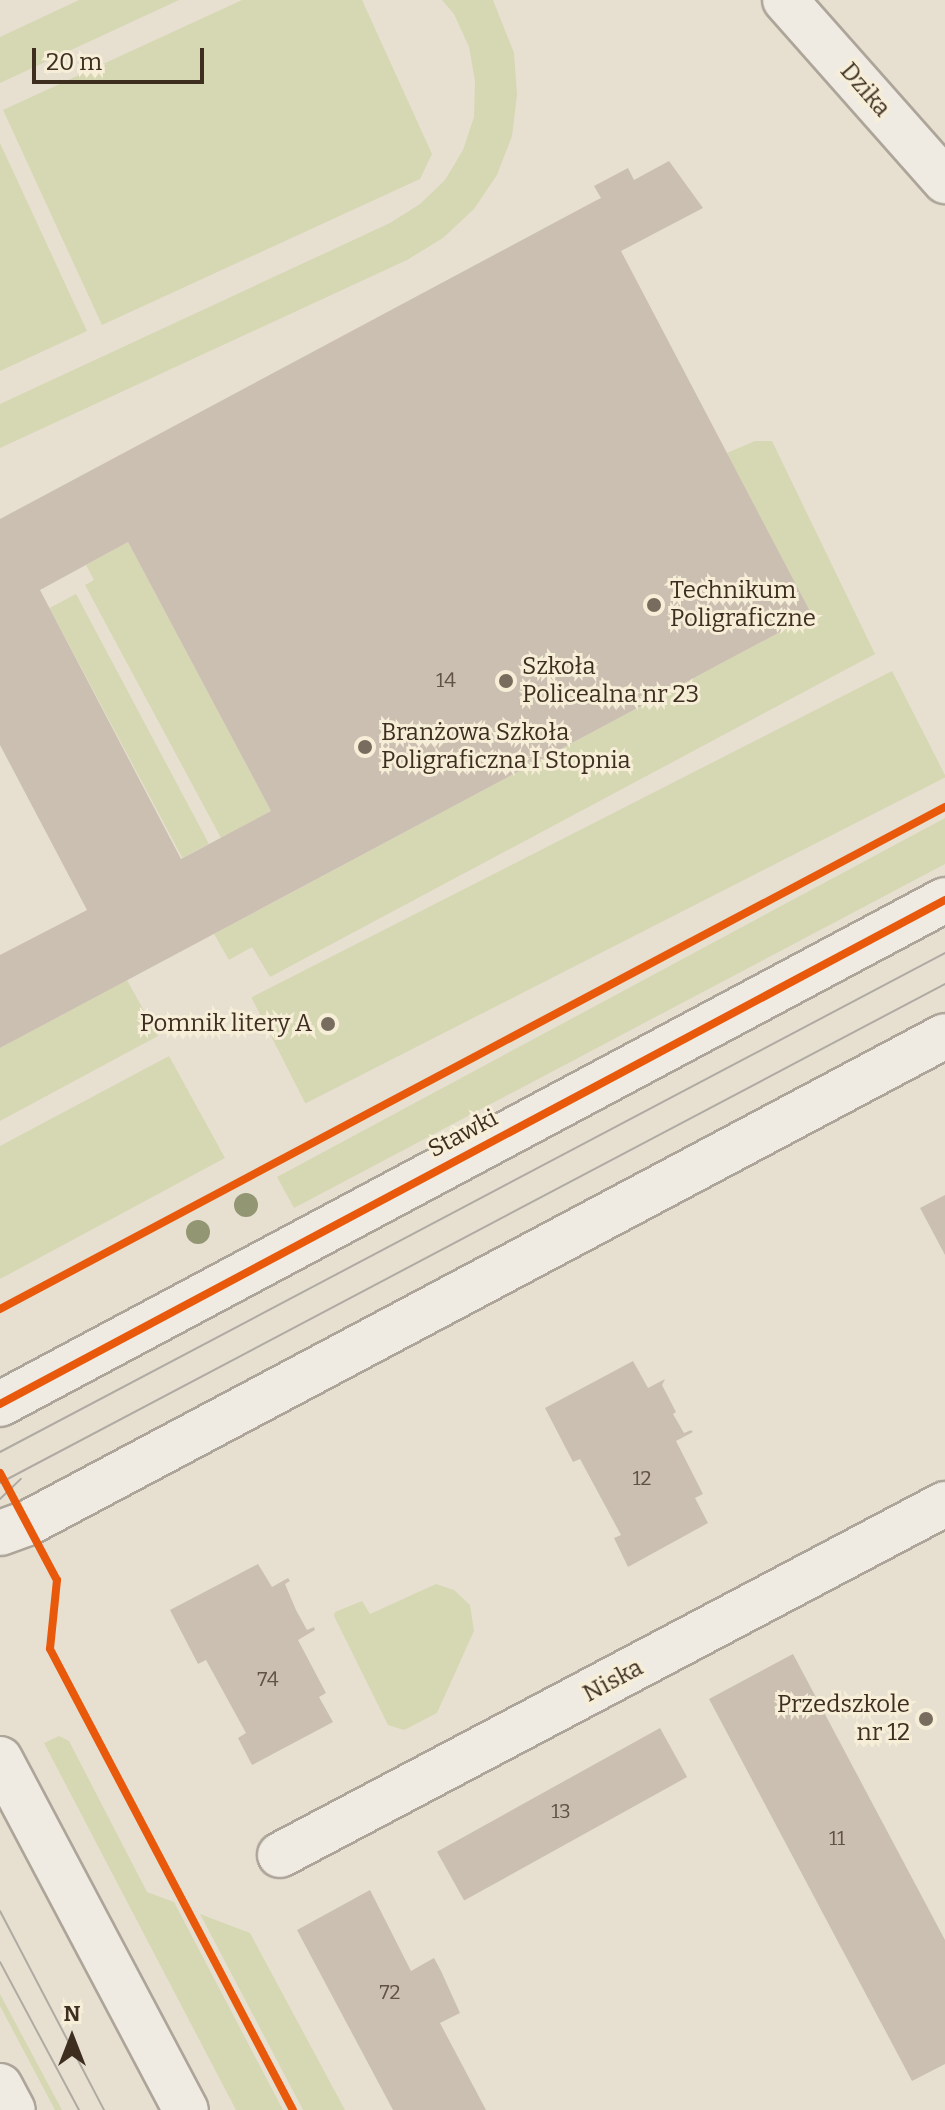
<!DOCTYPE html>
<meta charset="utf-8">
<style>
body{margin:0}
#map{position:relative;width:945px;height:2110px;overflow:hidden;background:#e7e0d1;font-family:Bitter,serif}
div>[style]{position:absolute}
.green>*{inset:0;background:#d6d7b3;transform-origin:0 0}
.building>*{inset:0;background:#cbbfb2;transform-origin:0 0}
.roads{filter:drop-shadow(2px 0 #ada599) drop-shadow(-2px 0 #ada599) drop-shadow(0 2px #ada599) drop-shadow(0 -2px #ada599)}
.street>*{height:44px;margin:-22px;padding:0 22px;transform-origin:22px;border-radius:22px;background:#efebe3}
.secondary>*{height:44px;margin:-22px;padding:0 22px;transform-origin:22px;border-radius:22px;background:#efebe3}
.tram>*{height:2px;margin:-1px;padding:0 1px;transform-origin:1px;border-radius:1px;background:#afaaa2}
.cycleway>*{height:8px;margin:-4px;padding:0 4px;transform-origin:4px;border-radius:4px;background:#e8590c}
.trees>*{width:24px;height:24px;margin:-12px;border-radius:50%;background:#929673}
.dots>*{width:22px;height:22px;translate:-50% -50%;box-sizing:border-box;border:4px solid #f7eed8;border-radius:50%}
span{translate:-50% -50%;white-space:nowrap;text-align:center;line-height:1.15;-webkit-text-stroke:6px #f7eed8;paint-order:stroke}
.number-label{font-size:20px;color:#605244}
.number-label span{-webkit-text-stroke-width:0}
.street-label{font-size:24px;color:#3d2e20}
.poi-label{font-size:24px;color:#3d2e20}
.left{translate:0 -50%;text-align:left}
.right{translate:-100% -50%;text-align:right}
.north{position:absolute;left:32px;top:1998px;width:80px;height:80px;-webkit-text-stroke:6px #f7eed8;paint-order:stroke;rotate:0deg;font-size:22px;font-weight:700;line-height:32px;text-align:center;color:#3d2e20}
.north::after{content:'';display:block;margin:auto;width:28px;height:36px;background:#3d2e20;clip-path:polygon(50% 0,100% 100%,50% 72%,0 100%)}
.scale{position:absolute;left:32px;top:48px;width:172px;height:36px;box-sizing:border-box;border:4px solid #3d2e20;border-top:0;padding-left:10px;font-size:24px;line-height:28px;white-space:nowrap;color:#3d2e20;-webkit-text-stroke:6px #f7eed8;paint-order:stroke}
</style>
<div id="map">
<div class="green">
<i style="clip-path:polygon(79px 0,179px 0,0 83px,0 37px)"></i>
<i style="clip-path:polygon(242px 0,362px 0,432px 154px,420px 179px,102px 325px,3px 110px)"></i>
<i style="clip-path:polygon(442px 0,493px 0,514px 53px,517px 95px,512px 136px,497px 175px,474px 209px,443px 238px,407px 260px,0 448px,0 404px,390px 223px,420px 204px,445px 180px,463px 150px,474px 117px,475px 81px,469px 47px,454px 14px)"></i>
<i style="clip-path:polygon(0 143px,87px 331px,0 371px)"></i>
<i style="clip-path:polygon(755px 441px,772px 441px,875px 654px,270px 977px,252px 947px,229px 960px,214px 934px,812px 615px,727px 453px)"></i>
<i style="clip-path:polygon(128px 542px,271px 811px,221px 838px,85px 585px,94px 580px,86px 565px)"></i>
<i style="left:76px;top:594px;width:283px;height:30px;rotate:62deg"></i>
<i style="left:892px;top:671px;width:119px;height:719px;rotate:63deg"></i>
<i style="clip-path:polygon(945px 818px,945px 864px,294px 1208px,277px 1177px)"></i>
<i style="clip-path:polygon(127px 980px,158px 1036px,0 1121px,0 1048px)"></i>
<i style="clip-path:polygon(169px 1056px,225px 1158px,0 1279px,0 1146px)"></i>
<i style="clip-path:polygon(436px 1584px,454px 1590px,470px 1605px,474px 1631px,437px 1713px,404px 1730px,388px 1725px,334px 1616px,335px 1612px,362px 1601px,370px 1614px)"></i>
<i style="clip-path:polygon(59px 1736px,69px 1741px,147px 1892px,174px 1902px,283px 2110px,236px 2110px,44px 1743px)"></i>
<i style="clip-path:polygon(200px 1914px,250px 1933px,345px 2110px,303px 2110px)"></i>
<i style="clip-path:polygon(0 1994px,62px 2110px,55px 2110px,0 2006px)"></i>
</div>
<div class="building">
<i style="clip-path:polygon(evenodd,669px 161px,703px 208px,621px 251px,812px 615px,0 1048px,0 955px,87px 910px,0 745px,0 519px,595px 201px,601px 198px,594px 186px,628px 168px,634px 180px,669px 161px,128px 542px,271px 811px,181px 859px,40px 590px,128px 542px)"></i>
<i style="clip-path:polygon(945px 1195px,945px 1255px,920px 1208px)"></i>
<i style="clip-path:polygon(633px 1361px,648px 1388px,665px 1379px,662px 1385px,676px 1412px,673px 1414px,684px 1433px,691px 1430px,693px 1432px,676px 1441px,703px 1494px,695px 1498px,708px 1523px,628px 1567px,614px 1538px,621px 1535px,580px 1459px,573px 1462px,545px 1408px)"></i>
<i style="clip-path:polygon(258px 1564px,272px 1587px,288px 1578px,290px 1581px,285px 1584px,296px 1610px,307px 1630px,314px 1627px,315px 1630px,298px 1640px,326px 1693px,319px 1697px,333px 1722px,252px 1765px,238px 1738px,246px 1733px,206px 1660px,198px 1664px,170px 1610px)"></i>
<i style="clip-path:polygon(793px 1654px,945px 1940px,945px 2064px,912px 2081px,709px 1699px)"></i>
<i style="left:660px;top:1728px;width:56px;height:255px;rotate:61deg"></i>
<i style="clip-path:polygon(370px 1890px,411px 1971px,434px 1958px,441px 1971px,460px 2013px,440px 2023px,486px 2110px,393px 2110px,297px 1930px)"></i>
</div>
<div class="roads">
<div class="street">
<i style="left:785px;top:0;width:242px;rotate:48.5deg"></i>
<i style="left:280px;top:1855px;width:752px;rotate:-27.83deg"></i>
</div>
<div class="secondary">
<i style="left:0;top:1404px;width:1071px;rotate:-28.07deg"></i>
<i style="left:0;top:1533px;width:30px;rotate:-20deg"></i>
<i style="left:28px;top:1523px;width:1038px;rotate:-27.97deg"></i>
<i style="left:0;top:1759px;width:397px;rotate:62.1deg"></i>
<i style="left:0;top:2086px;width:27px;rotate:62deg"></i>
</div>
</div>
<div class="tram">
<i style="left:0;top:1452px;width:1069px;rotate:-27.84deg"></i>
<i style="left:0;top:1483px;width:1069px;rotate:-27.84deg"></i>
<i style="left:0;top:1499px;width:29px;rotate:-44deg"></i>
<i style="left:0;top:1911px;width:225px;rotate:62.4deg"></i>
<i style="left:0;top:1962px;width:168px;rotate:61.9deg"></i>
</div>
<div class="cycleway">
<i style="left:0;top:1309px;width:1070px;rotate:-27.98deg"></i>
<i style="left:0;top:1404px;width:1071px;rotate:-28.07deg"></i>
<i style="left:0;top:1473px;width:121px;rotate:62deg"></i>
<i style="left:57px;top:1580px;width:69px;rotate:95.8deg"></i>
<i style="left:50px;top:1649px;width:521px;rotate:62.21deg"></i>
</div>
<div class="trees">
<i style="left:246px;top:1205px"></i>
<i style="left:198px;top:1232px"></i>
</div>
<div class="dots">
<i style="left:654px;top:605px;background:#786c5e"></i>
<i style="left:506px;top:681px;background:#786c5e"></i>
<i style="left:365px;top:747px;background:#786c5e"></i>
<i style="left:328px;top:1024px;background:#786c5e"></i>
<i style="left:926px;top:1719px;background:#786c5e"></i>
</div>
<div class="number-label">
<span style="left:446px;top:680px">14</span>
<span style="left:642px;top:1478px">12</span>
<span style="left:268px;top:1679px">74</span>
<span style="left:561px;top:1811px">13</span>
<span style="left:837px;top:1838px">11</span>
<span style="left:390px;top:1992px">72</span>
</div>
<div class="street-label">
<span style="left:865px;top:90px;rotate:49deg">Dzika</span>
<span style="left:463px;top:1134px;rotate:-28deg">Stawki</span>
<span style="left:613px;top:1681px;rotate:-28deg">Niska</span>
</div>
<div class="poi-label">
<span class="left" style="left:670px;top:605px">Technikum<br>Poligraficzne</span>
<span class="left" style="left:522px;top:681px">Szkoła<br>Policealna nr 23</span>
<span class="left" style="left:381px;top:747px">Branżowa Szkoła<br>Poligraficzna I Stopnia</span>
<span class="right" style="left:312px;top:1024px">Pomnik litery A</span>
<span class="right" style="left:910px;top:1719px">Przedszkole<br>nr 12</span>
</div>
<div class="north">N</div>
<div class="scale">20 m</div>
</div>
